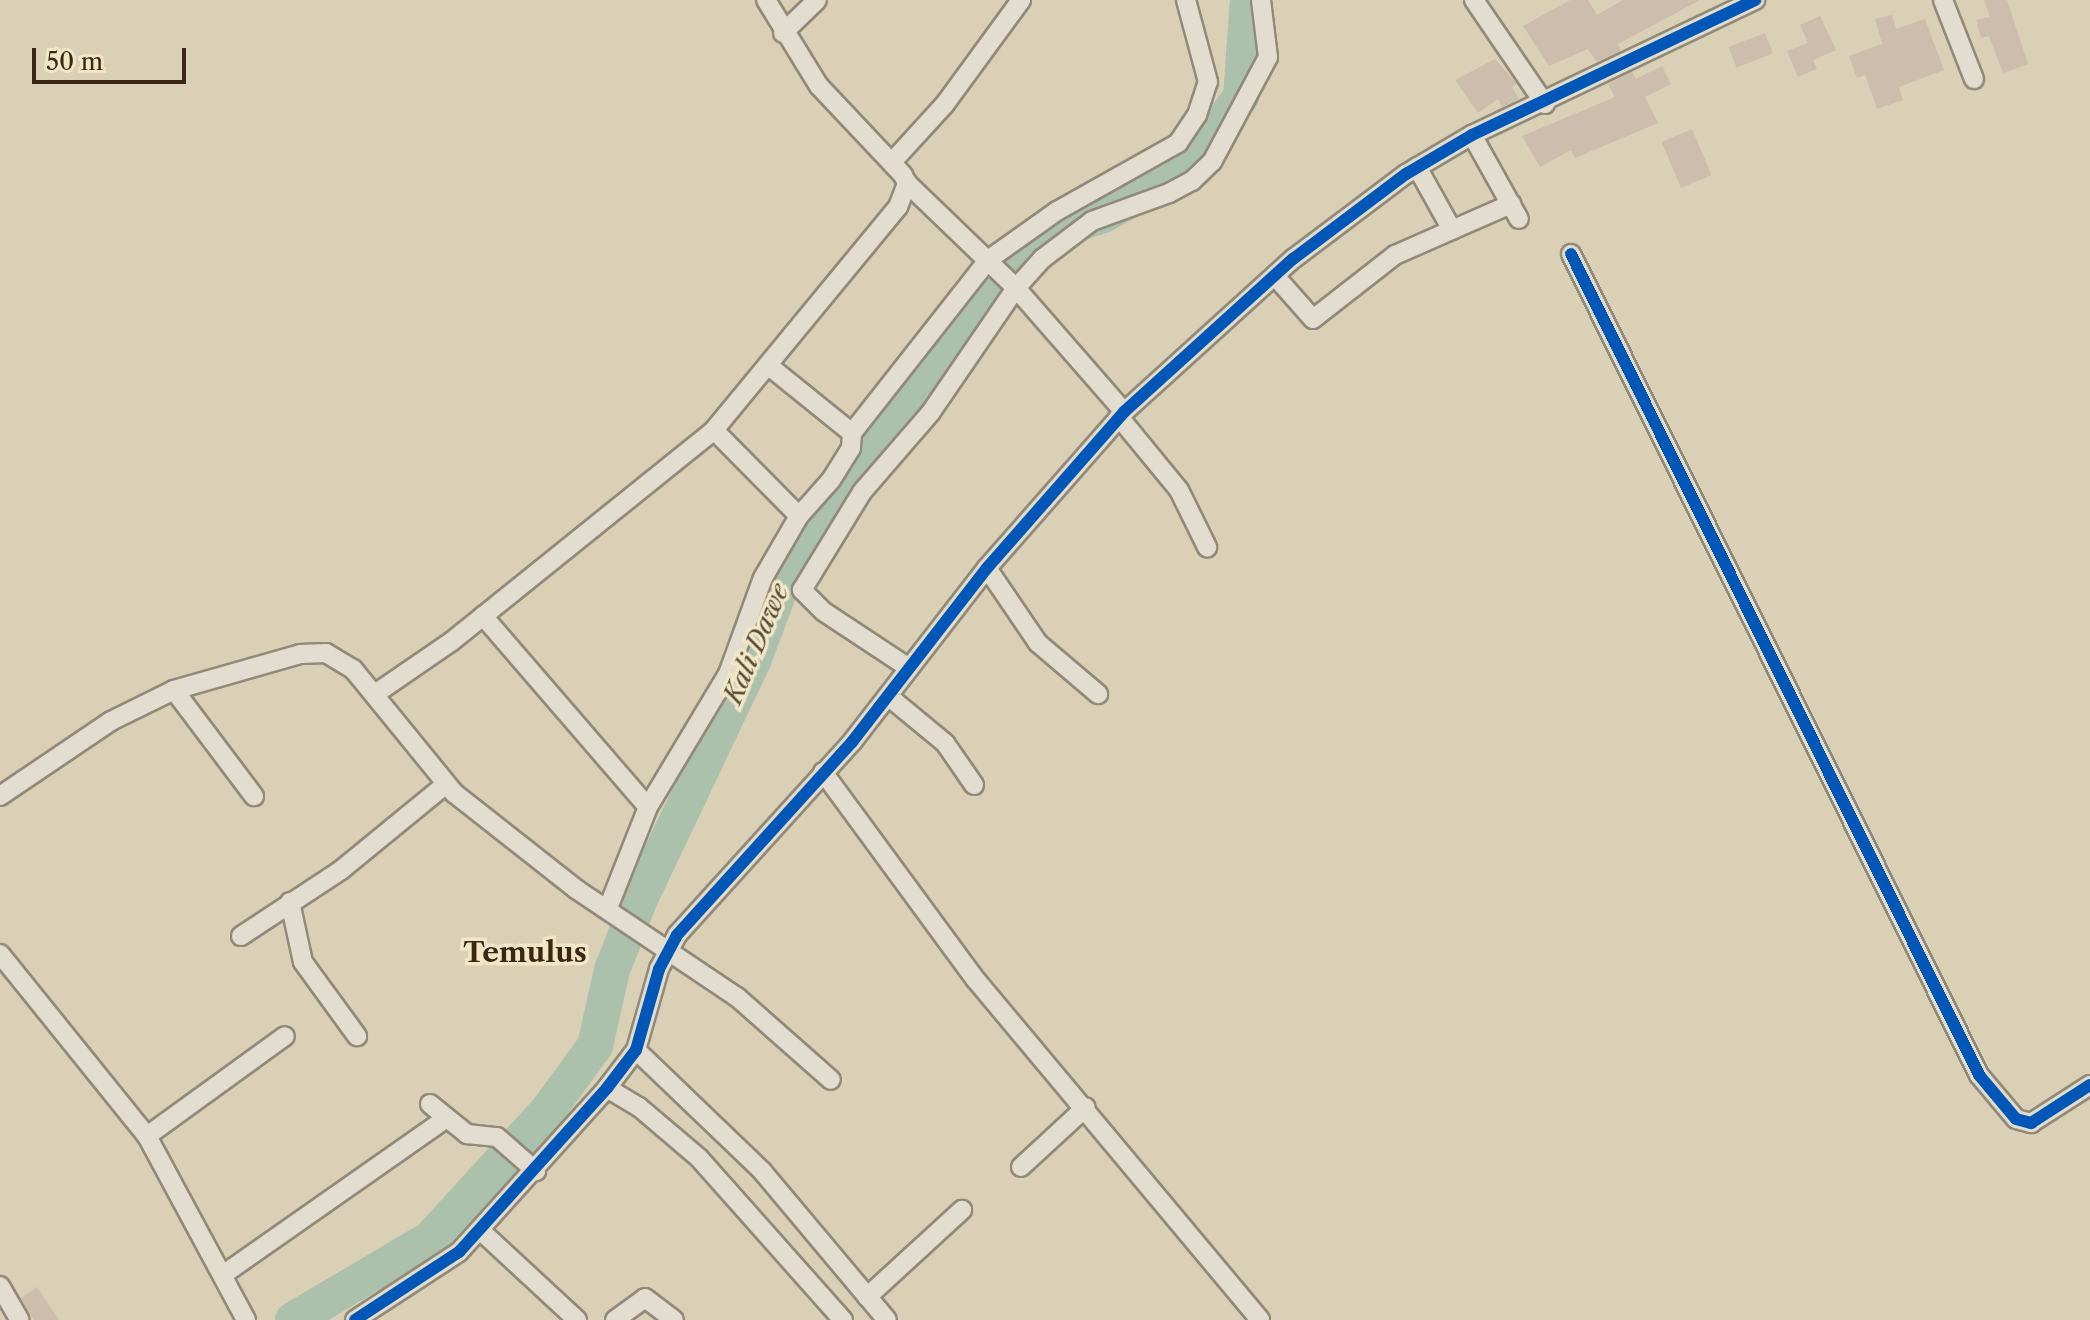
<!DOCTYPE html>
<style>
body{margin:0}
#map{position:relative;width:2090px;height:1320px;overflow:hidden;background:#dad0b5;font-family:"Libre Caslon Text",serif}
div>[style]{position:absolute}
.river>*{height:36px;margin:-18px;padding:0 18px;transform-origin:18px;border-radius:18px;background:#abc1ab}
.building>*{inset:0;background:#ccbdac;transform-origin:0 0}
.roads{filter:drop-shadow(2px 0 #928a79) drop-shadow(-2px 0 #928a79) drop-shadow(0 2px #928a79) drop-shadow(0 -2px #928a79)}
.minor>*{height:18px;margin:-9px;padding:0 9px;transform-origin:9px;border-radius:9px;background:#e2ddce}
.cycleway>*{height:12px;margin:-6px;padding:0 6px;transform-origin:6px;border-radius:6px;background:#0057b8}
span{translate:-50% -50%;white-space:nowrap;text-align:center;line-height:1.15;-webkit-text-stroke:7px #f1e6c5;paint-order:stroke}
.water-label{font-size:26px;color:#534b3a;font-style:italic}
.quarter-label{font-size:28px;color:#3c2615;font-weight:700}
.scale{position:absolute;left:32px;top:48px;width:154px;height:36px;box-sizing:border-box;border:4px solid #3c2615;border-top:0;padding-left:10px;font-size:24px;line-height:28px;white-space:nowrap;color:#3c2615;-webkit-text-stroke:6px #f1e6c5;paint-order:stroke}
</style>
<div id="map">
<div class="river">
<i style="left:293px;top:1320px;width:159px;rotate:-30.6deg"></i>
<i style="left:430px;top:1239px;width:176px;rotate:-47.5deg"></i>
<i style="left:549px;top:1109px;width:78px;rotate:-53.9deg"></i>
<i style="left:595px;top:1046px;width:78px;rotate:-77.4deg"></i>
<i style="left:612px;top:970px;width:74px;rotate:-68.6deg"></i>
<i style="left:639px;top:901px;width:266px;rotate:-64.6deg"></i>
<i style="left:753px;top:661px;width:89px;rotate:-69.5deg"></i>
<i style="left:784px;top:578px;width:83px;rotate:-59.7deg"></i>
<i style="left:826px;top:506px;width:123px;rotate:-51.9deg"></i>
<i style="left:902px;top:409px;width:164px;rotate:-55.4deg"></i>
<i style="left:995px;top:274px;width:60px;rotate:-39deg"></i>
<i style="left:1042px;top:236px;width:65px;rotate:-19deg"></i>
<i style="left:1103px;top:215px;width:81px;rotate:-28.8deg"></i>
<i style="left:1174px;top:176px;width:50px;rotate:-46.6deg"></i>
<i style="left:1208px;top:140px;width:54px;rotate:-52.5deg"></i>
<i style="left:1241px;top:97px;width:97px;rotate:-85.9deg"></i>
</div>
<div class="building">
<i style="clip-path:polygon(1570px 0,1588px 0,1597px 15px,1623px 0,1700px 0,1618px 44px,1621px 51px,1597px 62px,1588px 49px,1549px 66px,1523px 26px)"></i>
<i style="clip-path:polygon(1984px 0,2007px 0,2028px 64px,2003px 73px,1989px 36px,1981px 38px,1976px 20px,1990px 17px)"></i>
<i style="clip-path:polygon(1892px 15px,1896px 29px,1925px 19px,1944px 70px,1899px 87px,1903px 100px,1877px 109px,1865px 75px,1857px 78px,1849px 56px,1882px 44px,1875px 19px)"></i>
<i style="clip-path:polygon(1820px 16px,1836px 50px,1813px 60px,1817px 69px,1798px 77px,1787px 51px,1808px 43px,1800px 25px)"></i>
<i style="left:1765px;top:33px;width:22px;height:39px;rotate:69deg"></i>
<i style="clip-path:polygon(1495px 59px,1517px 84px,1512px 87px,1519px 99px,1502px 107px,1498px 99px,1478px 113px,1455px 80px)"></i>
<i style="clip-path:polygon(1662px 66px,1671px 84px,1645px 97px,1658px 123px,1575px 158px,1571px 150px,1540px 167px,1522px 136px,1615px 97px,1608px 84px,1632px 72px,1636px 79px)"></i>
<i style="left:1692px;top:129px;width:50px;height:33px;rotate:67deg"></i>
<i style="clip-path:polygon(37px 1287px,59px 1320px,34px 1320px,21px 1298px)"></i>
</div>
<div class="roads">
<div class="minor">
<i style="left:1474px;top:0;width:126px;rotate:55.7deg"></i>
<i style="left:1943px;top:0;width:85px;rotate:68.6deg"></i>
<i style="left:783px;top:33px;width:47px;rotate:-44.1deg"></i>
<i style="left:1472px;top:135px;width:96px;rotate:60.8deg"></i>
<i style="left:893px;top:161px;width:77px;rotate:-47.6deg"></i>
<i style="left:945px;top:104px;width:129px;rotate:-53.8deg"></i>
<i style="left:1417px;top:167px;width:72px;rotate:60.9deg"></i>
<i style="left:907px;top:183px;width:151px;rotate:43.9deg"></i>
<i style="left:1016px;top:288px;width:164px;rotate:48.9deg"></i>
<i style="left:1571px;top:254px;width:917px;rotate:63.57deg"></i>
<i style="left:1979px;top:1075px;width:57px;rotate:49.9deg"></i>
<i style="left:2016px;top:1119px;width:16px;rotate:15deg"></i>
<i style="left:2031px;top:1123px;width:70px;rotate:-32.8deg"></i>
<i style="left:1275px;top:276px;width:57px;rotate:48.5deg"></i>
<i style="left:1313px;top:319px;width:104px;rotate:-38deg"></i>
<i style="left:1395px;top:255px;width:127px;rotate:-23.7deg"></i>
<i style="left:769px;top:366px;width:107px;rotate:38.9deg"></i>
<i style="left:852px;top:433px;width:15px;rotate:94deg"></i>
<i style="left:851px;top:448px;width:38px;rotate:122deg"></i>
<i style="left:831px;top:480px;width:48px;rotate:131.6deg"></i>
<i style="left:1119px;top:417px;width:94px;rotate:50.6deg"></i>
<i style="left:1179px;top:490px;width:64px;rotate:63.8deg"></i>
<i style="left:852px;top:433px;width:220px;rotate:-51.8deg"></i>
<i style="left:988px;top:260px;width:85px;rotate:-35.4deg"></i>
<i style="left:1057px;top:211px;width:139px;rotate:-29.3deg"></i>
<i style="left:1178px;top:143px;width:34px;rotate:-56deg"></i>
<i style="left:1197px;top:115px;width:35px;rotate:-72deg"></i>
<i style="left:1208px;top:82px;width:85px;rotate:-105deg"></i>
<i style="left:987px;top:568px;width:91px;rotate:55.8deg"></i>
<i style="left:1038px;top:643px;width:79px;rotate:40.4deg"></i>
<i style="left:483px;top:616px;width:252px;rotate:49.2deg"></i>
<i style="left:648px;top:807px;width:109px;rotate:111.6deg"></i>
<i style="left:909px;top:668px;width:103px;rotate:-146.5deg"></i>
<i style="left:823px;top:611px;width:30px;rotate:-135deg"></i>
<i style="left:802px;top:590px;width:115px;rotate:-58.5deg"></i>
<i style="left:862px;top:492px;width:106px;rotate:-49.2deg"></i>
<i style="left:931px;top:412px;width:150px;rotate:-55.6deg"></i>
<i style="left:1016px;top:288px;width:39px;rotate:-48deg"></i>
<i style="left:1042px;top:259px;width:63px;rotate:-37.2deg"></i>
<i style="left:1092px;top:221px;width:82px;rotate:-20deg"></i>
<i style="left:1169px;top:193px;width:26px;rotate:-28deg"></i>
<i style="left:1192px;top:181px;width:28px;rotate:-44deg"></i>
<i style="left:1212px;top:162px;width:119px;rotate:-61.9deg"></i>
<i style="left:1268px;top:57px;width:57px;rotate:-97deg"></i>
<i style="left:174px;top:690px;width:133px;rotate:53deg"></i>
<i style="left:375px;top:694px;width:93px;rotate:-34.5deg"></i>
<i style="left:452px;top:641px;width:336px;rotate:-38.8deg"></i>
<i style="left:714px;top:430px;width:289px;rotate:-50.5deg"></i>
<i style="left:898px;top:207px;width:26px;rotate:-69deg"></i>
<i style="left:907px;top:183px;width:9px;rotate:-117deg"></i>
<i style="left:903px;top:175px;width:122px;rotate:-133.3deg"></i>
<i style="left:819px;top:86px;width:101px;rotate:-121.6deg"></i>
<i style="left:888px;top:696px;width:74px;rotate:39.5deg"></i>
<i style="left:945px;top:743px;width:51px;rotate:55.4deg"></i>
<i style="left:823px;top:772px;width:258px;rotate:53.7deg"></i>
<i style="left:976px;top:980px;width:443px;rotate:50.1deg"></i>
<i style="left:0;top:796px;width:134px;rotate:-34deg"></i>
<i style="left:111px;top:721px;width:70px;rotate:-26.2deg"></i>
<i style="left:174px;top:690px;width:131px;rotate:-15.9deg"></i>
<i style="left:300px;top:654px;width:26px;rotate:-2deg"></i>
<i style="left:326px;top:653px;width:31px;rotate:31deg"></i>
<i style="left:353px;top:669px;width:160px;rotate:50.8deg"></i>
<i style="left:454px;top:793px;width:155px;rotate:38.2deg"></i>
<i style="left:576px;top:889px;width:194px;rotate:33.9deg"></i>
<i style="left:737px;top:997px;width:125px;rotate:41.4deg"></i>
<i style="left:648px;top:807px;width:155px;rotate:-59deg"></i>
<i style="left:728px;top:674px;width:102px;rotate:-70deg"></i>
<i style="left:763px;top:578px;width:72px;rotate:-59.9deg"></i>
<i style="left:799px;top:516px;width:121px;rotate:-134.7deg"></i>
<i style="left:290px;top:902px;width:61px;rotate:77.8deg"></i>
<i style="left:303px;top:962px;width:92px;rotate:53.9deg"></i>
<i style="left:241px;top:936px;width:120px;rotate:-33.4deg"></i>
<i style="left:341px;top:870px;width:134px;rotate:-39.3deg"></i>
<i style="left:0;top:954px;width:234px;rotate:51.1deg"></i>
<i style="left:147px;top:1136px;width:209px;rotate:61.7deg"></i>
<i style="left:636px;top:1050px;width:175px;rotate:43.8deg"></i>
<i style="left:762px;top:1171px;width:194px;rotate:50deg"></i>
<i style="left:607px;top:1088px;width:37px;rotate:31deg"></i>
<i style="left:639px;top:1107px;width:79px;rotate:40.4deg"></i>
<i style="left:699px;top:1158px;width:217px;rotate:48.4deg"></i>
<i style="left:430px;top:1104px;width:48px;rotate:39deg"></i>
<i style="left:467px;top:1134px;width:30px;rotate:6deg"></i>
<i style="left:497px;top:1137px;width:52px;rotate:41.1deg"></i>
<i style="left:147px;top:1136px;width:170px;rotate:-35.9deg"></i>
<i style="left:1021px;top:1167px;width:88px;rotate:-42.7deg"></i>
<i style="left:481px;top:1231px;width:131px;rotate:42.8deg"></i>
<i style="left:224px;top:1274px;width:272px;rotate:-35deg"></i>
<i style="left:0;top:1286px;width:39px;rotate:60deg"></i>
<i style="left:867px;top:1297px;width:129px;rotate:-42.5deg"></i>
<i style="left:355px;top:1320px;width:124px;rotate:-33.2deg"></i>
<i style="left:459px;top:1252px;width:221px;rotate:-47.9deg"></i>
<i style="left:607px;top:1088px;width:48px;rotate:-52.7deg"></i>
<i style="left:636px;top:1050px;width:84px;rotate:-74.1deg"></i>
<i style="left:659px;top:969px;width:38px;rotate:-62deg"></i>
<i style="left:677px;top:935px;width:261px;rotate:-47.8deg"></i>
<i style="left:852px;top:742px;width:220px;rotate:-52.2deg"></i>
<i style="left:987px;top:568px;width:208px;rotate:-48.7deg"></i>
<i style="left:1124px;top:412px;width:228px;rotate:-42.2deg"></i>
<i style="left:1293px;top:259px;width:141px;rotate:-37deg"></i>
<i style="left:1406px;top:174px;width:77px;rotate:-30.6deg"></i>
<i style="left:1472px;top:135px;width:314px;rotate:-25.5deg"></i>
<i style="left:615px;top:1320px;width:37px;rotate:-36deg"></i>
<i style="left:645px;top:1298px;width:36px;rotate:37deg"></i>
</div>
</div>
<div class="cycleway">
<i style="left:1571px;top:254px;width:917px;rotate:63.57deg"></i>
<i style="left:1979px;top:1075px;width:57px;rotate:49.9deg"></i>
<i style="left:2016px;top:1119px;width:16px;rotate:15deg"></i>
<i style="left:2031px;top:1123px;width:70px;rotate:-32.8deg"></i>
<i style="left:355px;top:1320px;width:124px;rotate:-33.2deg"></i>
<i style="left:459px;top:1252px;width:221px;rotate:-47.9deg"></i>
<i style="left:607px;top:1088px;width:48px;rotate:-52.7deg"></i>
<i style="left:636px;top:1050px;width:84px;rotate:-74.1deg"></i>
<i style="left:659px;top:969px;width:38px;rotate:-62deg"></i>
<i style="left:677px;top:935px;width:261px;rotate:-47.8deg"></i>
<i style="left:852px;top:742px;width:220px;rotate:-52.2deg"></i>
<i style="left:987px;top:568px;width:208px;rotate:-48.7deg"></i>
<i style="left:1124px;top:412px;width:228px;rotate:-42.2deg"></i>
<i style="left:1293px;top:259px;width:141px;rotate:-37deg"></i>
<i style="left:1406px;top:174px;width:77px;rotate:-30.6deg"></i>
<i style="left:1472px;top:135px;width:314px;rotate:-25.5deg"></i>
</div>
<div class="water-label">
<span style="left:757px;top:644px;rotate:-67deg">Kali Dawe</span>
</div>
<div class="quarter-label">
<span style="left:525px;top:952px">Temulus</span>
</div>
<div class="scale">50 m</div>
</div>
